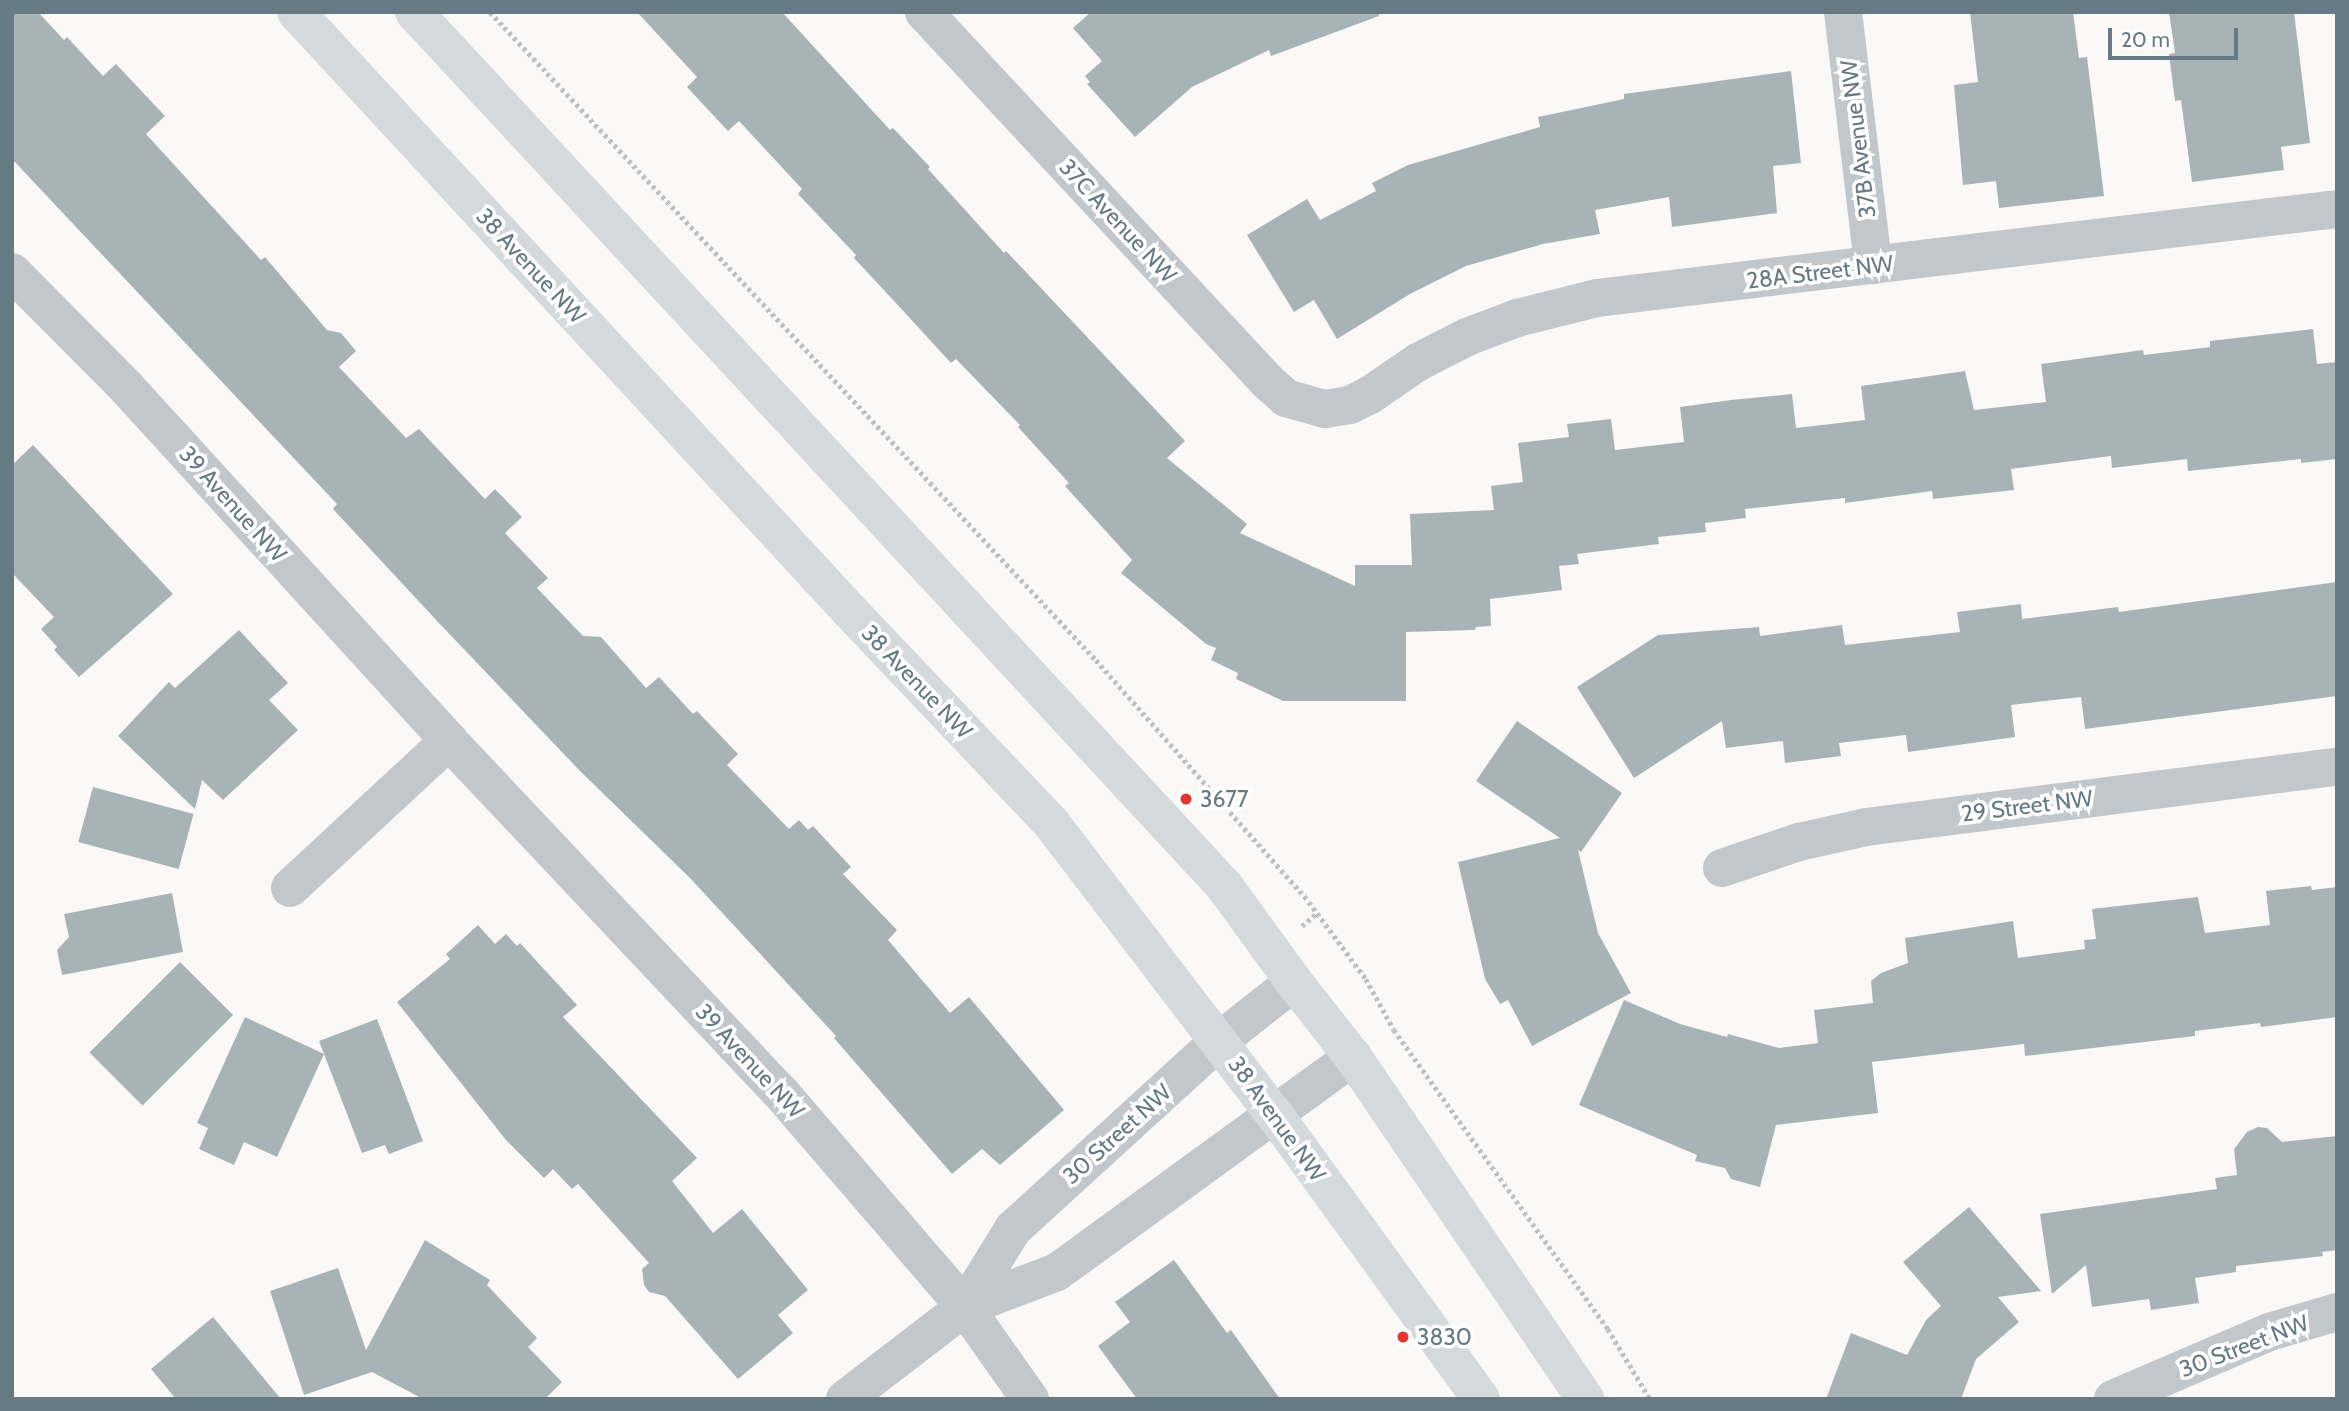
<!DOCTYPE html>
<style>
body{margin:0}
#map{position:relative;width:2349px;height:1411px;overflow:hidden;background:#faf9f8;font-family:Cabin,sans-serif}
div>[style]{position:absolute}
.building>*{inset:0;background:#a8b3b7;transform-origin:0 0}
.path>*{height:4.5px;margin-top:-2.25px;transform-origin:0;background:repeating-linear-gradient(90deg,#bbc0c2 0 3.5px,transparent 0 7px)}
.minor>*{height:38px;margin:-19px;padding:0 19px;transform-origin:19px;border-radius:19px;background:#c1c7ca}
.major>*{height:38px;margin:-19px;padding:0 19px;transform-origin:19px;border-radius:19px;background:#d4d9dc}
.dots>*{width:19px;height:19px;translate:-50% -50%;box-sizing:border-box;border:4px solid #fff;border-radius:50%}
span{translate:-50% -50%;white-space:nowrap;text-align:center;line-height:1.15;-webkit-text-stroke:7px #fff;paint-order:stroke}
.street-label{font-size:23px;color:#657a83}
.poi-label{font-size:23px;color:#657a83}
.left{translate:0 -50%;text-align:left}
.frame{position:absolute;inset:0;border:14px solid #657a83;pointer-events:none}
.scale{position:absolute;left:2108px;top:28px;width:130px;height:32px;box-sizing:border-box;border:4px solid #657a83;border-top:0;padding-left:9px;font-size:21px;line-height:24px;white-space:nowrap;color:#657a83;-webkit-text-stroke:5px #fff;paint-order:stroke}
</style>
<div id="map">
<div class="building">
<i style="clip-path:polygon(12px 12px,38px 12px,64px 40px,67px 37px,103px 76px,116px 64px,165px 116px,146px 134px,261px 260px,265px 257px,327px 330px,341px 333px,356px 351px,339px 367px,406px 438px,419px 429px,485px 499px,495px 489px,522px 517px,505px 533px,548px 578px,537px 588px,583px 636px,601px 637px,646px 688px,659px 677px,693px 714px,697px 711px,738px 754px,727px 765px,789px 829px,799px 820px,808px 830px,813px 826px,851px 867px,843px 874px,897px 930px,888px 940px,950px 1013px,969px 997px,1064px 1110px,1000px 1165px,982px 1149px,952px 1174px,834px 1038px,836px 1036px,690px 878px,580px 771px,438px 622px,333px 509px,337px 504px,12px 159px)"></i>
<i style="clip-path:polygon(637px 12px,782px 12px,890px 130px,893px 128px,930px 167px,928px 169px,1004px 253px,1006px 251px,1185px 441px,1167px 458px,1247px 524px,1240px 533px,1355px 586px,1355px 565px,1412px 565px,1410px 514px,1494px 510px,1491px 486px,1523px 482px,1518px 443px,1569px 437px,1567px 424px,1611px 419px,1615px 450px,1684px 442px,1680px 407px,1731px 400px,1792px 394px,1796px 428px,1865px 420px,1861px 386px,1965px 371px,1974px 410px,2046px 402px,2041px 364px,2143px 350px,2144px 355px,2210px 347px,2210px 341px,2313px 329px,2317px 364px,2337px 362px,2337px 459px,2301px 463px,2301px 459px,2188px 471px,2187px 459px,2112px 468px,2111px 456px,2011px 469px,2014px 490px,1933px 499px,1932px 491px,1845px 503px,1845px 498px,1745px 509px,1746px 518px,1705px 523px,1706px 532px,1658px 537px,1659px 544px,1577px 554px,1579px 564px,1559px 566px,1562px 590px,1490px 599px,1491px 626px,1476px 627px,1475px 630px,1406px 632px,1406px 701px,1283px 701px,1236px 679px,1238px 673px,1211px 660px,1216px 648px,1206px 644px,1121px 573px,1132px 560px,1065px 486px,1069px 483px,1018px 427px,1020px 425px,956px 359px,951px 363px,895px 302px,854px 258px,856px 255px,798px 194px,802px 189px,739px 121px,728px 131px,687px 87px,697px 77px)"></i>
<i style="clip-path:polygon(1091px 12px,1378px 12px,1379px 16px,1271px 56px,1269px 50px,1192px 87px,1135px 137px,1087px 84px,1090px 82px,1085px 76px,1102px 61px,1073px 28px)"></i>
<i style="clip-path:polygon(1970px 12px,2073px 12px,2079px 58px,2087px 57px,2104px 196px,1999px 208px,1996px 181px,1963px 185px,1954px 85px,1978px 82px)"></i>
<i style="clip-path:polygon(2169px 12px,2294px 12px,2310px 143px,2281px 147px,2284px 170px,2192px 182px,2181px 100px,2175px 101px,2169px 54px,2175px 53px)"></i>
<i style="clip-path:polygon(1791px 71px,1801px 163px,1773px 166px,1777px 213px,1672px 227px,1669px 197px,1595px 210px,1600px 234px,1543px 244px,1466px 266px,1410px 294px,1337px 339px,1314px 300px,1294px 312px,1247px 235px,1307px 199px,1320px 220px,1376px 191px,1372px 183px,1408px 165px,1540px 127px,1538px 117px,1624px 99px,1624px 94px)"></i>
<i style="clip-path:polygon(33px 445px,173px 594px,79px 677px,54px 650px,57px 647px,41px 629px,54px 617px,12px 573px,12px 465px)"></i>
<i style="clip-path:polygon(2337px 582px,2337px 696px,2085px 729px,2081px 697px,2011px 705px,2015px 737px,1908px 752px,1906px 735px,1839px 743px,1841px 756px,1785px 763px,1783px 741px,1726px 748px,1722px 721px,1634px 778px,1577px 687px,1658px 635px,1759px 627px,1760px 636px,1842px 625px,1845px 645px,1960px 632px,1957px 612px,2021px 604px,2022px 619px,2118px 607px,2119px 612px)"></i>
<i style="clip-path:polygon(239px 630px,288px 683px,269px 700px,298px 730px,223px 800px,202px 780px,195px 809px,118px 736px,169px 682px,175px 688px)"></i>
<i style="clip-path:polygon(1517px 721px,1622px 793px,1581px 852px,1578px 850px,1598px 933px,1631px 993px,1532px 1046px,1508px 1000px,1500px 1004px,1485px 979px,1458px 862px,1560px 838px,1476px 781px)"></i>
<i style="left:93px;top:787px;width:104px;height:57px;rotate:15deg"></i>
<i style="clip-path:polygon(2311px 886px,2312px 890px,2337px 887px,2337px 1017px,2261px 1027px,2260px 1023px,2195px 1031px,2195px 1036px,2025px 1056px,2024px 1044px,1872px 1062px,1878px 1113px,1776px 1125px,1760px 1187px,1731px 1179px,1725px 1168px,1695px 1161px,1697px 1155px,1579px 1105px,1624px 1000px,1680px 1024px,1727px 1037px,1728px 1034px,1779px 1048px,1818px 1043px,1814px 1010px,1873px 1003px,1871px 981px,1881px 973px,1908px 963px,1905px 938px,2013px 921px,2018px 958px,2085px 949px,2084px 940px,2096px 939px,2092px 909px,2198px 897px,2205px 933px,2270px 925px,2266px 891px)"></i>
<i style="clip-path:polygon(172px 893px,183px 952px,62px 975px,57px 950px,69px 937px,64px 914px)"></i>
<i style="clip-path:polygon(478px 925px,495px 944px,506px 934px,517px 946px,520px 943px,577px 1005px,563px 1017px,697px 1158px,672px 1181px,713px 1233px,742px 1209px,808px 1290px,778px 1315px,793px 1333px,738px 1379px,665px 1296px,649px 1292px,644px 1285px,642px 1269px,649px 1263px,578px 1184px,572px 1189px,553px 1169px,544px 1178px,506px 1140px,397px 1002px,450px 959px,446px 954px)"></i>
<i style="left:180px;top:962px;width:75px;height:128px;rotate:45deg"></i>
<i style="clip-path:polygon(245px 1017px,324px 1054px,277px 1157px,244px 1142px,234px 1165px,199px 1149px,208px 1128px,197px 1123px)"></i>
<i style="clip-path:polygon(377px 1019px,423px 1141px,389px 1154px,385px 1145px,362px 1153px,319px 1041px)"></i>
<i style="clip-path:polygon(2258px 1127px,2267px 1128px,2282px 1142px,2337px 1136px,2337px 1250px,2322px 1252px,2323px 1256px,2236px 1266px,2236px 1272px,2195px 1278px,2199px 1303px,2151px 1310px,2149px 1299px,2092px 1307px,2086px 1265px,2052px 1294px,2040px 1214px,2217px 1189px,2215px 1178px,2237px 1175px,2234px 1149px,2247px 1132px)"></i>
<i style="clip-path:polygon(1969px 1207px,2041px 1291px,1998px 1297px,2019px 1322px,1976px 1359px,1961px 1399px,1826px 1399px,1851px 1333px,1907px 1355px,1926px 1320px,1941px 1306px,1903px 1262px)"></i>
<i style="clip-path:polygon(425px 1240px,490px 1280px,487px 1285px,537px 1338px,528px 1347px,562px 1382px,545px 1399px,423px 1399px,372px 1372px,304px 1395px,270px 1291px,338px 1268px,366px 1350px)"></i>
<i style="clip-path:polygon(1174px 1260px,1227px 1333px,1231px 1330px,1280px 1399px,1137px 1399px,1098px 1346px,1130px 1322px,1115px 1302px)"></i>
<i style="clip-path:polygon(213px 1317px,281px 1399px,176px 1399px,151px 1369px)"></i>
</div>
<div class="path">
<i style="left:490px;top:12px;width:887px;rotate:46.92deg"></i>
<i style="left:1096px;top:660px;width:322px;rotate:48.6deg"></i>
<i style="left:1309px;top:902px;width:96px;rotate:53.5deg"></i>
<i style="left:1366px;top:979px;width:58px;rotate:61.2deg"></i>
<i style="left:1394px;top:1030px;width:368px;rotate:54.4deg"></i>
<i style="left:1608px;top:1329px;width:82px;rotate:59deg"></i>
<i style="left:1302px;top:926px;width:21px;rotate:-41deg"></i>
</div>
<div class="minor">
<i style="left:924px;top:12px;width:504px;rotate:47.09deg"></i>
<i style="left:1267px;top:381px;width:25px;rotate:42deg"></i>
<i style="left:1286px;top:398px;width:41px;rotate:15.8deg"></i>
<i style="left:1325px;top:409px;width:25px;rotate:-9deg"></i>
<i style="left:1350px;top:405px;width:22px;rotate:-27deg"></i>
<i style="left:1370px;top:395px;width:58px;rotate:-34.5deg"></i>
<i style="left:1418px;top:362px;width:55px;rotate:-27deg"></i>
<i style="left:1467px;top:337px;width:53px;rotate:-20.8deg"></i>
<i style="left:1517px;top:318px;width:82px;rotate:-14deg"></i>
<i style="left:1597px;top:298px;width:745px;rotate:-6.86deg"></i>
<i style="left:1843px;top:12px;width:255px;rotate:83.2deg"></i>
<i style="left:12px;top:272px;width:163px;rotate:45.2deg"></i>
<i style="left:127px;top:388px;width:478px;rotate:47.6deg"></i>
<i style="left:449px;top:741px;width:484px;rotate:46.7deg"></i>
<i style="left:781px;top:1093px;width:282px;rotate:49.3deg"></i>
<i style="left:965px;top:1307px;width:113px;rotate:54.8deg"></i>
<i style="left:1722px;top:868px;width:81px;rotate:-18.7deg"></i>
<i style="left:1799px;top:842px;width:69px;rotate:-12.6deg"></i>
<i style="left:1866px;top:827px;width:475px;rotate:-7.3deg"></i>
<i style="left:290px;top:888px;width:217px;rotate:-42.8deg"></i>
<i style="left:965px;top:1307px;width:92px;rotate:-58.4deg"></i>
<i style="left:1013px;top:1229px;width:279px;rotate:-42.4deg"></i>
<i style="left:1219px;top:1041px;width:95px;rotate:-38.2deg"></i>
<i style="left:845px;top:1399px;width:151px;rotate:-37.5deg"></i>
<i style="left:965px;top:1307px;width:98px;rotate:-20.8deg"></i>
<i style="left:1057px;top:1272px;width:366px;rotate:-36deg"></i>
<i style="left:2113px;top:1399px;width:170px;rotate:-23.2deg"></i>
<i style="left:2269px;top:1332px;width:71px;rotate:-16.4deg"></i>
</div>
<div class="major">
<i style="left:296px;top:12px;width:815px;rotate:47.24deg"></i>
<i style="left:849px;top:610px;width:295px;rotate:46.5deg"></i>
<i style="left:1052px;top:824px;width:365px;rotate:52.6deg"></i>
<i style="left:1274px;top:1114px;width:352px;rotate:54deg"></i>
<i style="left:414px;top:12px;width:1193px;rotate:47.17deg"></i>
<i style="left:1225px;top:887px;width:117px;rotate:54deg"></i>
<i style="left:1294px;top:982px;width:95px;rotate:51.8deg"></i>
<i style="left:1353px;top:1057px;width:413px;rotate:55.8deg"></i>
</div>
<div class="dots">
<i style="left:1186px;top:799px;background:#e5362d"></i>
<i style="left:1403px;top:1337px;background:#e5362d"></i>
</div>
<div class="street-label">
<span style="left:1858px;top:139px;rotate:-97deg">37B Avenue NW</span>
<span style="left:1118px;top:221px;rotate:47deg">37C Avenue NW</span>
<span style="left:531px;top:266px;rotate:47deg">38 Avenue NW</span>
<span style="left:1820px;top:272px;rotate:-7deg">28A Street NW</span>
<span style="left:233px;top:504px;rotate:48deg">39 Avenue NW</span>
<span style="left:917px;top:682px;rotate:46deg">38 Avenue NW</span>
<span style="left:2027px;top:806px;rotate:-7deg">29 Street NW</span>
<span style="left:750px;top:1061px;rotate:47deg">39 Avenue NW</span>
<span style="left:1277px;top:1119px;rotate:54deg">38 Avenue NW</span>
<span style="left:1117px;top:1134px;rotate:-42deg">30 Street NW</span>
<span style="left:2244px;top:1346px;rotate:-21deg">30 Street NW</span>
</div>
<div class="poi-label">
<span class="left" style="left:1200px;top:799px">3677</span>
<span class="left" style="left:1417px;top:1337px">3830</span>
</div>
<div class="frame"></div>
<div class="scale">20 m</div>
</div>
